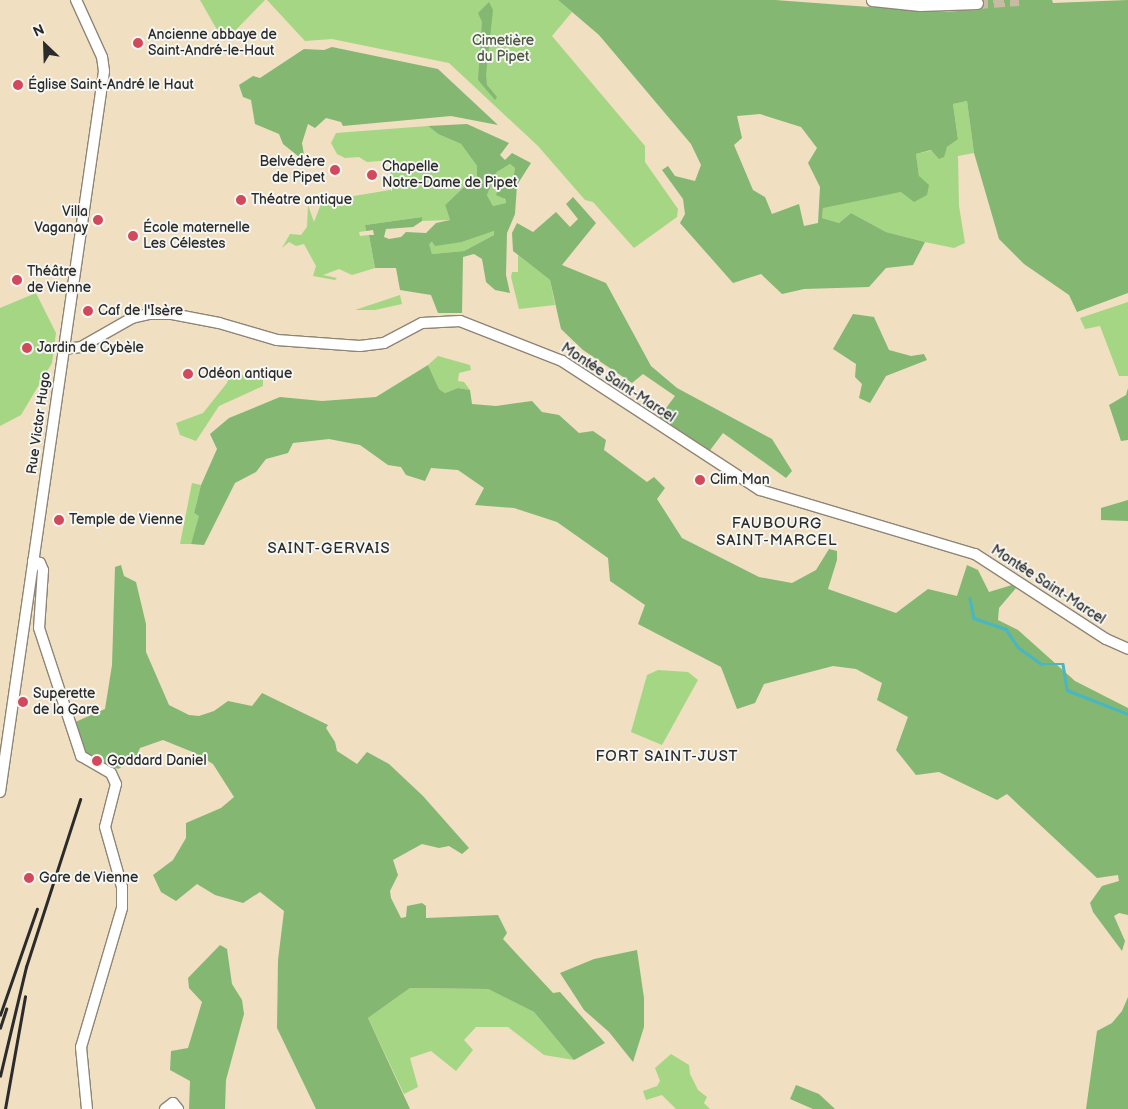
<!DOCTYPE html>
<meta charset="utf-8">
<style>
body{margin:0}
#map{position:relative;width:1128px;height:1109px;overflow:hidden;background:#f0dfc1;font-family:"Balsamiq Sans",sans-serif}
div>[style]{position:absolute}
.green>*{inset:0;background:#a5d684}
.forest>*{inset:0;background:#84b772}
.stream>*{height:2.5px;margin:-1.25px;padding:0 1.25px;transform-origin:1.25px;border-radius:1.25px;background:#48b6c3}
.primary-tunnel>*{height:11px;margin-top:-5.5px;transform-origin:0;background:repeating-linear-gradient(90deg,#c9bba3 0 11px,transparent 0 16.5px)}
.roads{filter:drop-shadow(1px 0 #8e8576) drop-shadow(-1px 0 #8e8576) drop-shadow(0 1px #8e8576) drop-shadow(0 -1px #8e8576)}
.secondary>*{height:10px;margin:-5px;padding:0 5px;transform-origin:5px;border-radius:5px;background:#fff}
.primary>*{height:11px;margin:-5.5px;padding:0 5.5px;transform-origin:5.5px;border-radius:5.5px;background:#fff}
.rail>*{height:2.5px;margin:-1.25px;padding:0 1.25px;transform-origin:1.25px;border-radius:1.25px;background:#2b2b2b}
.dots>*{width:14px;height:14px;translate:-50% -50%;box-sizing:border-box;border:2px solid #f6f6f2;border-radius:50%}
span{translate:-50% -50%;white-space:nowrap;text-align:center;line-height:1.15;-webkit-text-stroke:4px #f6f6f2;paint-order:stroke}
.poi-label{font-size:14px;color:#2b2b2b}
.left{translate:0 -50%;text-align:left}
.right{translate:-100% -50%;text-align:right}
.park-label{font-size:14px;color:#4a5641}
.street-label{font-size:14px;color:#2b2b2b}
.neighbourhood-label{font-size:15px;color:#2b2b2b;letter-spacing:1px}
.north{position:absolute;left:20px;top:20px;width:50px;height:50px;-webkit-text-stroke:4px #f6f6f2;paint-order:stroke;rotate:336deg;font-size:14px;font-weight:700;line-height:20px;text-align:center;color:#2b2b2b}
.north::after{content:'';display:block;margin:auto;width:18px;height:22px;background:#2b2b2b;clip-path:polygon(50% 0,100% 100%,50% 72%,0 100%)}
</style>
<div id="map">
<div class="green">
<i style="clip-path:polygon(200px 0,265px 0,224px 42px)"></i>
<i style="clip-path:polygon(267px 0,558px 0,572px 12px,552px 36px,645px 146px,645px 162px,678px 209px,677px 217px,634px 248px,593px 202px,585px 200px,538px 146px,449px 63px,332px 39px,305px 41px)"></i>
<i style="clip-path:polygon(967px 101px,974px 153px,958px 156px,959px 206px,965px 243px,954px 248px,925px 242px,886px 232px,851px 213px,839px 223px,822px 218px,823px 207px,901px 192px,919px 176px,916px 154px,947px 147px,958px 138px,953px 104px)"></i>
<i style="clip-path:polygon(428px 126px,438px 134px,461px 144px,477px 166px,477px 184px,471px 186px,465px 179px,464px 187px,445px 205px,450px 220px,422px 221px,422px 217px,365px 225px,366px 231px,359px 232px,360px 236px,369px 235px,375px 268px,352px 275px,339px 269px,323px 275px,337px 278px,335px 280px,313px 276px,316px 266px,304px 244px,296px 246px,289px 242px,282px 248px,290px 234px,301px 235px,307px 227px,308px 205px,314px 222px,321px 204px,330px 203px,330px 200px,390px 190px,391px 160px,367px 162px,359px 157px,345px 158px,337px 154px,331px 143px,336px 133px)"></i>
<i style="clip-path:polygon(510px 164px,515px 168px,513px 179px,499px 187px,506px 203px,493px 206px,487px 195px,497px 172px)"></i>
<i style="clip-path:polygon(494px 231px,494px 235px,464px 251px,432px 254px,428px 243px,462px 242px)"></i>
<i style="clip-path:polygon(518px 255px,550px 280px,555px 305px,519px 309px,511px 277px,512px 272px,518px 272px)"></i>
<i style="clip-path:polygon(36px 293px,56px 333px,52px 363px,21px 415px,0 426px,0 308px)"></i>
<i style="clip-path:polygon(400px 295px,402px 304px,375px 310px,355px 310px)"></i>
<i style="clip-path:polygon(1128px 302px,1128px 376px,1119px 376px,1100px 326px,1085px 329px,1080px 318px)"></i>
<i style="clip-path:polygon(438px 356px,470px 365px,471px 370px,459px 373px,458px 381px,464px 382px,470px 390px,458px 388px,445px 393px,439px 389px,428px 365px)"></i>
<i style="clip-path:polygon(231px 372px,263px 380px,263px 386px,219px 406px,196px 441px,180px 435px,176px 423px,203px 413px,227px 383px)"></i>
<i style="clip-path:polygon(192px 483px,201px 485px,194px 513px,200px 516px,191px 544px,180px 544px)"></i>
<i style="clip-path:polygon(658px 670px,688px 672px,698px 680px,662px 745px,631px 732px,647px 675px)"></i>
<i style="clip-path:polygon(410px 988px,488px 989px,534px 1012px,574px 1060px,544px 1055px,508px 1027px,476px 1027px,464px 1040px,473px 1050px,456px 1071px,431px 1051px,410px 1058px,418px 1087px,404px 1094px,368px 1018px)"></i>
<i style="clip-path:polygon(671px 1054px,689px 1065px,690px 1074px,698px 1090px,707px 1097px,704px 1103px,710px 1109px,676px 1109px,662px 1095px,646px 1100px,643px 1091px,657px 1086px,660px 1081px,655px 1068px)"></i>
</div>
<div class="forest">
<i style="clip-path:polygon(evenodd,558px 0,775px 0,937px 12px,979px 10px,984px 8px,981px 0,1052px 0,1053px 3px,1128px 0,1128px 293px,1077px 312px,1069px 295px,1024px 264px,999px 239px,974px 153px,967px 101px,953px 104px,958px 139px,947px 147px,944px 157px,939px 159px,931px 150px,916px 154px,919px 176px,929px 185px,927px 195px,914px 202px,901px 192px,823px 208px,822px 218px,839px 223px,851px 213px,886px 232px,925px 242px,913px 265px,886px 268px,869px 287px,804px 289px,782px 294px,761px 274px,733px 283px,680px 223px,685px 214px,683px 199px,662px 170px,668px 166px,675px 176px,695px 181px,701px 165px,691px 144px,599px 35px,558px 0,760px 114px,801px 127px,817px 148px,808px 163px,820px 187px,818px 223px,804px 226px,799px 204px,772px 214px,765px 197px,753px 190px,734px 145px,742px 138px,737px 116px,760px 114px)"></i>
<i style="clip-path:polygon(489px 2px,493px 10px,486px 75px,487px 85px,497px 97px,495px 100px,478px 80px,482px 22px,478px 13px)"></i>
<i style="clip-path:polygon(332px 47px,438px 69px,498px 125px,451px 116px,343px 126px,341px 122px,326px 118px,315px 128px,308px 124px,302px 143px,304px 155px,298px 156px,283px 144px,279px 134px,255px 124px,251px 100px,243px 97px,239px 85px,253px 76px,260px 78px,304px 49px,324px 50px)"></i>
<i style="clip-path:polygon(evenodd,467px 124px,509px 143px,500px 155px,505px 160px,512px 153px,531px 163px,517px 185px,515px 214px,507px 233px,506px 275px,510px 293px,495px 290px,486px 282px,482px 259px,474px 254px,463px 257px,462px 313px,438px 313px,431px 295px,400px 290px,396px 268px,375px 268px,369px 235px,374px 235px,373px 230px,366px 231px,365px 225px,422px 217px,422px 221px,413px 227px,386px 229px,384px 237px,389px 239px,401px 237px,406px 232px,426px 233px,436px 223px,450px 220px,445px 205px,464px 187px,465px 179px,471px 186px,477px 184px,477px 166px,461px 144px,438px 134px,428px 126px,467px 124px,510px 164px,515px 168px,513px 179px,499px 187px,496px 195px,505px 199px,506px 203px,493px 206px,487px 195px,497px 172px,510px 164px,467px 124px,494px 231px,494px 235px,464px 251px,432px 254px,429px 244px,432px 242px,435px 246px,462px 242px,494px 231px)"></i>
<i style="clip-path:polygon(573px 197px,596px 223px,562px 265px,606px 283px,651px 366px,677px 388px,772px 439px,792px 471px,786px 478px,723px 433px,708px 453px,658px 419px,675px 396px,643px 374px,632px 383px,583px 350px,561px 329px,550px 280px,513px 251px,512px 233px,517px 223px,533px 232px,556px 212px,570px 227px,578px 219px,566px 204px)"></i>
<i style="clip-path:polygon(853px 314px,874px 317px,889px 350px,911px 356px,924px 354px,927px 360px,886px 376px,870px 403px,859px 398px,862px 384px,855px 377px,856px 364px,833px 349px)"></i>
<i style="clip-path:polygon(428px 365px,439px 389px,445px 393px,458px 388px,470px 390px,472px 404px,496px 406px,532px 401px,542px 412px,559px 415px,579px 433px,593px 431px,606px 440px,604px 450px,647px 482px,654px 477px,665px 488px,657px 499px,682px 538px,759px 577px,792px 583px,816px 570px,829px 549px,837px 551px,837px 560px,828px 589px,896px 613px,928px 589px,957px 596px,967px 565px,978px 570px,989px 592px,1012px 585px,1016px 588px,999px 608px,998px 620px,1018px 630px,1075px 681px,1128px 708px,1128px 915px,1119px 913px,1114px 916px,1125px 941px,1122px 951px,1093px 912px,1090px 903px,1102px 886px,1119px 881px,1118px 875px,1097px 878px,1007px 794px,997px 800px,939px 772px,916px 775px,896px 750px,908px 717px,877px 700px,882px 683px,856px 669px,833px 666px,764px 684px,755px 703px,737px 709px,721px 667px,638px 624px,645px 605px,610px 581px,608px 558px,557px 522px,514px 508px,475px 505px,484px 488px,458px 470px,431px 468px,425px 481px,406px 475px,401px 467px,388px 465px,360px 445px,329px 439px,293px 443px,288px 453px,266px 459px,256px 472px,235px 483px,204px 545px,191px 544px,199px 516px,194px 513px,201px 485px,217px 449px,210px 434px,229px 418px,280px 397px,322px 401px,376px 397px)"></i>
<i style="clip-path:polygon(1128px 388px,1128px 440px,1121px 441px,1109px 405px,1126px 395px)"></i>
<i style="clip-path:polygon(1128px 500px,1128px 521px,1101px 520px,1101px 508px)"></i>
<i style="clip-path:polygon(121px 565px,124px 576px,136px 582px,146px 624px,146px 652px,169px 705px,189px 715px,199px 716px,214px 711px,228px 701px,252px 706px,262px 693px,328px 725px,326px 728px,335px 742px,337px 751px,357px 764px,367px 752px,389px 764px,423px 796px,469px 848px,462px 854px,449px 846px,439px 848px,422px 844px,393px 860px,398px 875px,390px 891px,391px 898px,401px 918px,406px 917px,407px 906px,422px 903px,426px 906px,426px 918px,498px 915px,507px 933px,503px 939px,553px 993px,560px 992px,605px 1043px,574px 1060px,534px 1012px,488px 989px,410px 988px,368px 1018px,410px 1109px,316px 1109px,277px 1028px,278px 960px,284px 911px,260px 892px,243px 903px,215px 895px,197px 884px,176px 901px,161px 892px,153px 875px,173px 860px,186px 838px,186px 823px,221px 808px,234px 797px,213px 764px,195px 753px,163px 740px,140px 748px,135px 760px,118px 769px,86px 753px,73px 723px,105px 709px,112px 665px,115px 567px)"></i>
<i style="clip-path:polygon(220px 945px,227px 949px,232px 984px,242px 1000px,244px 1014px,226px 1080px,225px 1109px,189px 1109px,190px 1081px,170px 1070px,171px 1051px,188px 1048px,202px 1002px,189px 988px,188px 978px)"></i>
<i style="clip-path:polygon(637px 950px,644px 998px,644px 1027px,633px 1062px,609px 1032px,584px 1010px,560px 973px,594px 959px)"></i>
<i style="clip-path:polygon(1128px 997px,1128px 1109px,1086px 1109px,1097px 1031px,1112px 1023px,1122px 1011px)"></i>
<i style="clip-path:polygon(796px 1085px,819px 1094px,835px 1109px,813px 1109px,790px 1099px)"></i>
</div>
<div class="stream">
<i style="left:970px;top:598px;width:20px;rotate:79deg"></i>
<i style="left:974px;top:618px;width:34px;rotate:19deg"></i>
<i style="left:1006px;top:629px;width:22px;rotate:56deg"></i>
<i style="left:1018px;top:647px;width:29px;rotate:36deg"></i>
<i style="left:1041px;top:664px;width:22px"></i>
<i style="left:1063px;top:664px;width:26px;rotate:81deg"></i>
<i style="left:1067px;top:690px;width:66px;rotate:21.5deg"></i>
</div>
<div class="primary-tunnel">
<i style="left:977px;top:3px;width:42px;rotate:-4.1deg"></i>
</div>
<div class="roads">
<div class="secondary">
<i style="left:63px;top:349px;width:18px;rotate:-6deg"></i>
<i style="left:81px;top:347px;width:59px;rotate:-29.6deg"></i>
<i style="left:132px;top:318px;width:18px;rotate:-13deg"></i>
<i style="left:150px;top:314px;width:22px"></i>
<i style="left:172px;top:314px;width:48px;rotate:10.8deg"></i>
<i style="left:219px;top:323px;width:60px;rotate:16.3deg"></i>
<i style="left:277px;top:340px;width:83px;rotate:4.1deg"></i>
<i style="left:360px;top:346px;width:24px;rotate:-7deg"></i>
<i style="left:384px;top:343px;width:43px;rotate:-27.8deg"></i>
<i style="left:422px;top:323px;width:38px;rotate:-3deg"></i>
<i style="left:460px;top:321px;width:110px;rotate:21.4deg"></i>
<i style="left:562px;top:361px;width:236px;rotate:33.1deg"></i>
<i style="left:760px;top:490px;width:224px;rotate:16.6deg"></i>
<i style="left:975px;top:554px;width:156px;rotate:33deg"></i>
<i style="left:1106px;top:639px;width:24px;rotate:24deg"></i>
<i style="left:33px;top:561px;width:7px;rotate:16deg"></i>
<i style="left:40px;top:563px;width:8px;rotate:67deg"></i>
<i style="left:43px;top:570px;width:58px;rotate:93.9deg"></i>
<i style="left:39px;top:628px;width:135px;rotate:71.8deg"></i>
<i style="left:81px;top:756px;width:34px;rotate:30deg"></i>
<i style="left:111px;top:773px;width:12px;rotate:66deg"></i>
<i style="left:116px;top:784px;width:44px;rotate:104.3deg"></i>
<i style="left:105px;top:827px;width:62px;rotate:74.2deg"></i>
<i style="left:122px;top:887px;width:21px;rotate:90deg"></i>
<i style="left:122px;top:908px;width:145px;rotate:106.4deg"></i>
<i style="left:81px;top:1047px;width:62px;rotate:84.5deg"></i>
<i style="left:0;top:792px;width:728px;rotate:-81.79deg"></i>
<i style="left:104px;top:71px;width:14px;rotate:-98deg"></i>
<i style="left:102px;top:57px;width:63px;rotate:-114.5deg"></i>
<i style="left:165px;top:1109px;width:10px;rotate:-37deg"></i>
<i style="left:173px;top:1103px;width:8px;rotate:50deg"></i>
</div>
<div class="primary">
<i style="left:872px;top:0;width:48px;rotate:5.9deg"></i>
<i style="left:920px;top:5px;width:57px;rotate:-2deg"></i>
</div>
</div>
<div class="rail">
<i style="left:0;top:1015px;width:112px;rotate:-70.8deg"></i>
<i style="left:0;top:1028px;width:20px;rotate:-72deg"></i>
<i style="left:0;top:1076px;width:112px;rotate:-76.6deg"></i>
<i style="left:26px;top:967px;width:176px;rotate:-72.1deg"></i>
<i style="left:5px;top:1109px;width:114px;rotate:-79.9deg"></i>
</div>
<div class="dots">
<i style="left:138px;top:43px;background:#d1495b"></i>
<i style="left:18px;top:85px;background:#d1495b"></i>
<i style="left:335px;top:170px;background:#d1495b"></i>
<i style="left:372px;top:175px;background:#d1495b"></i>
<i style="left:241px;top:200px;background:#d1495b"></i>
<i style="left:98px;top:220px;background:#d1495b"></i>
<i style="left:133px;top:236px;background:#d1495b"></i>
<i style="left:17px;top:280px;background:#d1495b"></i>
<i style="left:88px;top:311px;background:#d1495b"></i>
<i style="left:27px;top:348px;background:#d1495b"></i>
<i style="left:188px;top:374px;background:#d1495b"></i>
<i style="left:700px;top:480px;background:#d1495b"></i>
<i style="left:59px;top:520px;background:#d1495b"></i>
<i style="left:23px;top:702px;background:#d1495b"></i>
<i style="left:97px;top:761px;background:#d1495b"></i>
<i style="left:29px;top:878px;background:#d1495b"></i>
</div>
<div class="poi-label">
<span class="left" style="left:148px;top:43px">Ancienne abbaye de<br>Saint-André-le-Haut</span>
<span class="left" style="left:28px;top:85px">Église Saint-André le Haut</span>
<span class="right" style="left:325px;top:170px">Belvédère<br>de Pipet</span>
<span class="left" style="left:382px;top:175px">Chapelle<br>Notre-Dame de Pipet</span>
<span class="left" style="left:251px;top:200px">Théatre antique</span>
<span class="right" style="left:88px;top:220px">Villa<br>Vaganay</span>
<span class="left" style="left:143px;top:236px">École maternelle<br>Les Célestes</span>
<span class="left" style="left:27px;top:280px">Théâtre<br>de Vienne</span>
<span class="left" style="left:98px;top:311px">Caf de l'Isère</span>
<span class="left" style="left:37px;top:348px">Jardin de Cybèle</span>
<span class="left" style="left:198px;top:374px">Odéon antique</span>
<span class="left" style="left:710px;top:480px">Clim Man</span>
<span class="left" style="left:69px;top:520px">Temple de Vienne</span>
<span class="left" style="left:33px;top:702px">Superette<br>de la Gare</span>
<span class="left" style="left:107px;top:761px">Goddard Daniel</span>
<span class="left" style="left:39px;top:878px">Gare de Vienne</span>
</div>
<div class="park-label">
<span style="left:503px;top:49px">Cimetière<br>du Pipet</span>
</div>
<div class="street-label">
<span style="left:618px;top:383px;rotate:33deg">Montée Saint-Marcel</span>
<span style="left:39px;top:423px;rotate:-82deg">Rue Victor Hugo</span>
<span style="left:1048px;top:585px;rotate:33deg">Montée Saint-Marcel</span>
</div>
<div class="neighbourhood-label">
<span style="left:777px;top:532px">FAUBOURG<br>SAINT-MARCEL</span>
<span style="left:329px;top:549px">SAINT-GERVAIS</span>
<span style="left:667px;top:757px">FORT SAINT-JUST</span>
</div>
<div class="north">N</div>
</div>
